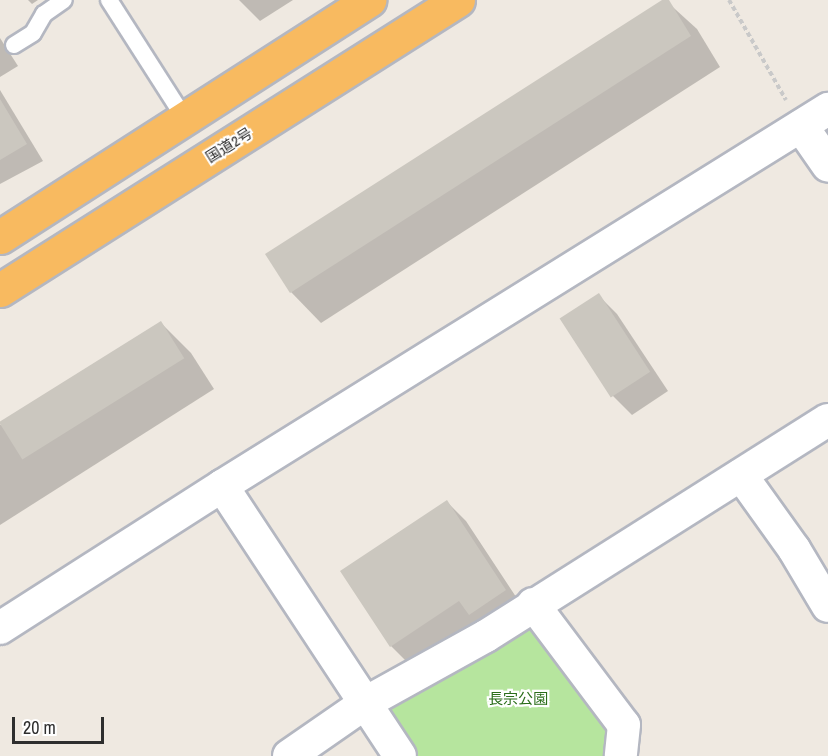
<!DOCTYPE html>
<meta charset="utf-8">
<style>
body{margin:0}
#map{position:relative;width:828px;height:756px;overflow:hidden;background:#efe9e1;font-family:"Archivo Narrow","Noto Sans JP",sans-serif}
div>[style]{position:absolute}
.green>*{inset:0;background:#b6e59e}
.shadow>*{inset:0;background:#0003}
.building>*{inset:0;background:#cbc7bf;transform-origin:0 0}
.path>*{height:4px;margin-top:-2px;transform-origin:0;background:repeating-linear-gradient(90deg,#c9c9c9 0 4.5px,transparent 0 7.5px)}
.roads{filter:drop-shadow(2px 0 #b4b7c1) drop-shadow(-2px 0 #b4b7c1) drop-shadow(0 2px #b4b7c1) drop-shadow(0 -2px #b4b7c1)}
.service>*{height:16px;margin:-8px;padding:0 8px;transform-origin:8px;border-radius:8px;background:#fff}
.minor>*{height:32px;margin:-16px;padding:0 16px;transform-origin:16px;border-radius:16px;background:#fff}
.tertiary>*{height:33px;margin:-16.5px;padding:0 16.5px;transform-origin:16.5px;border-radius:16.5px;background:#fff}
.trunk>*{height:33px;margin:-16.5px;padding:0 16.5px;transform-origin:16.5px;border-radius:16.5px;background:#f8ba60}
span{translate:-50% -50%;white-space:nowrap;text-align:center;line-height:1.15;-webkit-text-stroke:4.5px #fff;paint-order:stroke}
.street-label{font-size:15px;color:#2e2e2e}
.park-label{font-size:15px;color:#2c6e1b}
.scale{position:absolute;left:12px;top:717px;width:92px;height:27px;box-sizing:border-box;border:3px solid #2e2e2e;border-top:0;padding-left:8px;font-size:18px;line-height:21px;white-space:nowrap;color:#2e2e2e;-webkit-text-stroke:4px #fff;paint-order:stroke}
</style>
<div id="map">
<div class="green">
<i style="clip-path:polygon(536px 625px,610px 726px,610px 756px,418px 756px,388px 707px)"></i>
</div>
<div class="shadow">
<i style="clip-path:polygon(28px 0,38px 0,32px 4px)"></i>
<i style="clip-path:polygon(239px 0,293px 0,260px 21px)"></i>
<i style="clip-path:polygon(665px 0,697px 29px,720px 67px,321px 323px,291px 292px)"></i>
<i style="clip-path:polygon(0 38px,18px 66px,0 77px)"></i>
<i style="clip-path:polygon(0 90px,43px 161px,0 184px)"></i>
<i style="clip-path:polygon(598px 295px,617px 314px,668px 391px,632px 415px,613px 396px)"></i>
<i style="clip-path:polygon(161px 323px,191px 353px,214px 389px,0 525px,0 425px)"></i>
<i style="clip-path:polygon(447px 502px,466px 521px,524px 609px,489px 633px,477px 621px,410px 665px,391px 646px)"></i>
</div>
<div class="building">
<i style="clip-path:polygon(662px 0,669px 0,691px 36px,290px 293px,265px 254px)"></i>
<i style="clip-path:polygon(0 99px,27px 144px,0 160px)"></i>
<i style="left:599px;top:293px;width:94px;height:47px;rotate:57deg"></i>
<i style="left:161px;top:321px;width:44px;height:191px;rotate:58deg"></i>
<i style="clip-path:polygon(447px 500px,506px 590px,469px 615px,459px 601px,390px 647px,340px 571px)"></i>
</div>
<div class="path">
<i style="left:729px;top:0;width:115px;rotate:60.3deg"></i>
</div>
<div class="roads">
<div class="service">
<i style="left:109px;top:0;width:141px;rotate:57.4deg"></i>
<i style="left:14px;top:45px;width:22px;rotate:-32deg"></i>
<i style="left:33px;top:33px;width:22px;rotate:-60deg"></i>
<i style="left:44px;top:14px;width:24px;rotate:-35deg"></i>
</div>
<div class="minor">
<i style="left:741px;top:475px;width:91px;rotate:54.4deg"></i>
<i style="left:794px;top:549px;width:66px;rotate:59.2deg"></i>
<i style="left:222px;top:486px;width:323px;rotate:56.6deg"></i>
<i style="left:533px;top:604px;width:151px;rotate:53.1deg"></i>
<i style="left:624px;top:725px;width:31px;rotate:96deg"></i>
<i style="left:0;top:628px;width:264px;rotate:-32.6deg"></i>
<i style="left:222px;top:486px;width:714px;rotate:-31.89deg"></i>
<i style="left:289px;top:756px;width:95px;rotate:-34.7deg"></i>
<i style="left:367px;top:702px;width:136px;rotate:-29deg"></i>
<i style="left:486px;top:636px;width:404px;rotate:-32.3deg"></i>
</div>
<div class="tertiary">
<i style="left:801px;top:126px;width:47px;rotate:55.3deg"></i>
</div>
<div class="trunk">
<i style="left:0;top:237px;width:439px;rotate:-32.7deg"></i>
<i style="left:0;top:290px;width:542px;rotate:-32.34deg"></i>
</div>
</div>
<div class="street-label">
<span style="left:229px;top:145px;rotate:-32deg">国道2号</span>
</div>
<div class="park-label">
<span style="left:518px;top:699px">長宗公園</span>
</div>
<div class="scale">20 m</div>
</div>
